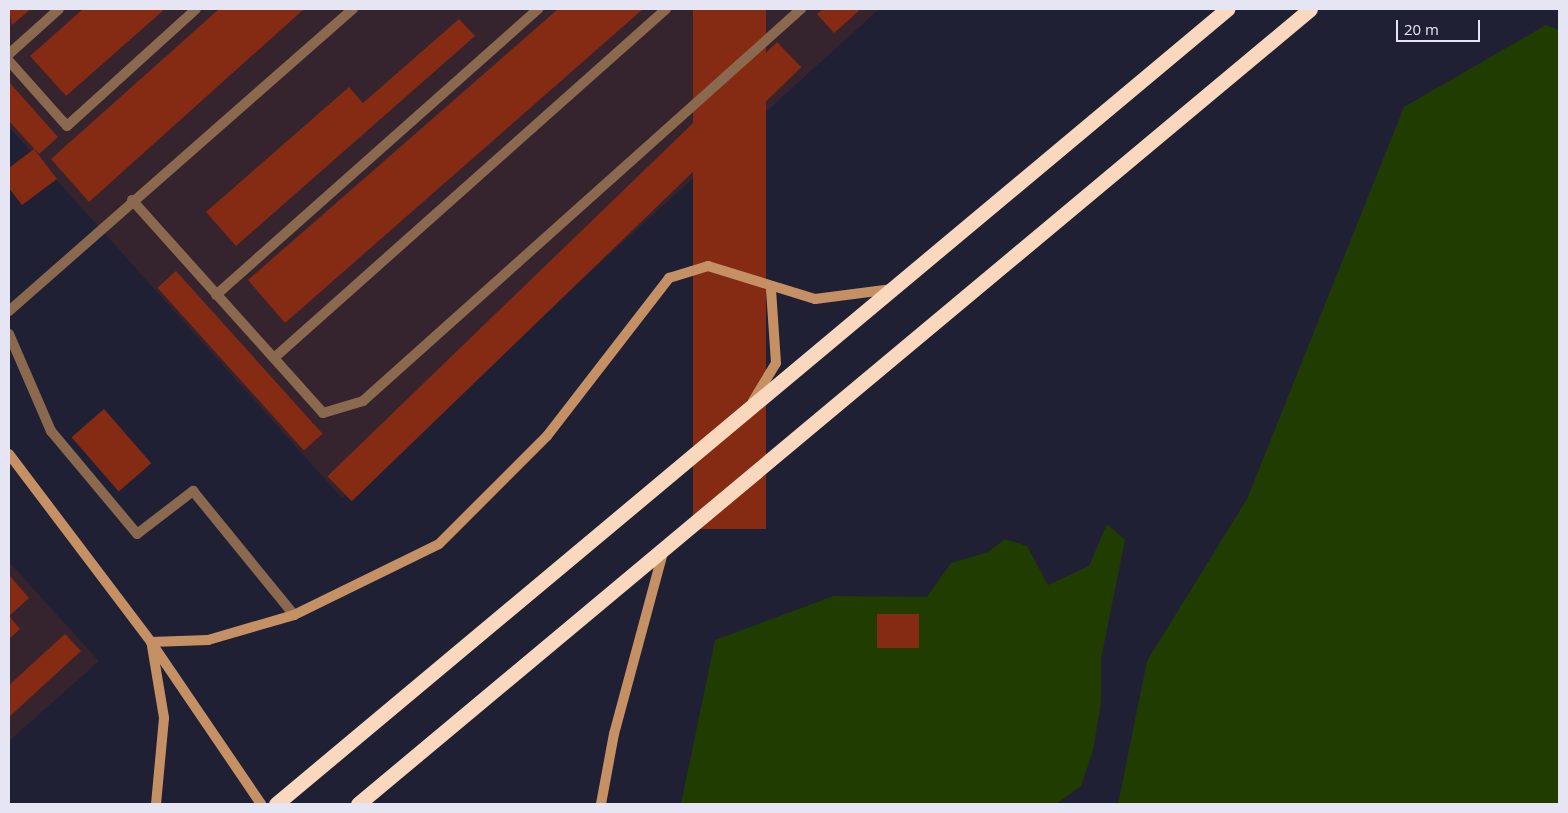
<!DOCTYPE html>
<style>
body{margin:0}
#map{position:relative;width:1568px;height:813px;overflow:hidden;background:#202034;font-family:"Open Sans",sans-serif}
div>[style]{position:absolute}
.industrial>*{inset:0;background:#35242d}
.green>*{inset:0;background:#203c01}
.building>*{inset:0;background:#852a13;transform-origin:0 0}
.lane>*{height:10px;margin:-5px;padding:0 5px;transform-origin:5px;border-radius:5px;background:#8a694e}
.secondary>*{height:10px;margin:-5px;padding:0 5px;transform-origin:5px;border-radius:5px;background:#c69065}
.highway>*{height:15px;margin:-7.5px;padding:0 7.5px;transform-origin:7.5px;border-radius:7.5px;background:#fad8be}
span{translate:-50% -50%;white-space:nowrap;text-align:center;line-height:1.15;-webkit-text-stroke:4px #202034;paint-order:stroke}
.frame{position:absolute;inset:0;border:10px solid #e5e5f3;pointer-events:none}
.scale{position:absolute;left:1396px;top:20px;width:84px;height:22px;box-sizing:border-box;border:2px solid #e5e5f3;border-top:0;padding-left:6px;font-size:15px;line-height:18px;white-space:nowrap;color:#e5e5f3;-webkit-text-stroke:4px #202034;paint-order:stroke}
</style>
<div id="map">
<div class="industrial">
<i style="clip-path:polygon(9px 9px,879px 9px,342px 498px,9px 127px)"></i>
<i style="clip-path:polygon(9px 562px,99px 661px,9px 741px)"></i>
</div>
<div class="green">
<i style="clip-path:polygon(1546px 25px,1559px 30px,1559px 804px,1118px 804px,1147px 661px,1247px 499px,1404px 107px)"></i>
<i style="clip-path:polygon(1107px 524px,1125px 540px,1101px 659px,1101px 703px,1093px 750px,1081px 786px,1056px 804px,681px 804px,715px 640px,834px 596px,927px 597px,951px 563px,988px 552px,1005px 539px,1027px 546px,1048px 585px,1089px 566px)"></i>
</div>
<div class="building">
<i style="clip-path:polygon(9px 9px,31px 9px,12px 25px)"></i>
<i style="clip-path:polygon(83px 9px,165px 9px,66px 96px,30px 56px)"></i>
<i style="clip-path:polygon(219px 9px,304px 9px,89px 202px,51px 159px)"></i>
<i style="clip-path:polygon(558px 9px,643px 9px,285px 323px,248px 280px)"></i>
<i style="left:693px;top:9px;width:73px;height:520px"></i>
<i style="clip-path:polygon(823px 9px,861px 9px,834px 33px,817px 14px)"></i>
<i style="clip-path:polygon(459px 19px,475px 36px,236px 246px,206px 212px,349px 87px,363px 103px)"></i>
<i style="left:777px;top:42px;width:35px;height:625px;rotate:46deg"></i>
<i style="clip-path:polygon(9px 82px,58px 137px,39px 154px,9px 121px)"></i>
<i style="clip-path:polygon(34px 149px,57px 179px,22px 205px,9px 188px,9px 168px)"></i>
<i style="left:176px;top:271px;width:219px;height:25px;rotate:48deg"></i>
<i style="left:104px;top:409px;width:72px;height:43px;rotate:49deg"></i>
<i style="clip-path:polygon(9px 575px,29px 598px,9px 616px)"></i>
<i style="left:877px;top:614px;width:42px;height:34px"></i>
<i style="clip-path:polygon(9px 616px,20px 629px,9px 639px)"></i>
<i style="clip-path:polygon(65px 634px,81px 651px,9px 717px,9px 685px)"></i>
</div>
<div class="lane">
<i style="left:9px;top:54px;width:67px;rotate:-42deg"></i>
<i style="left:9px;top:61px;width:87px;rotate:48.3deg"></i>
<i style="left:67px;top:126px;width:174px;rotate:-42.2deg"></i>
<i style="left:132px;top:200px;width:286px;rotate:48.1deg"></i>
<i style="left:323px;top:413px;width:42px;rotate:-16.7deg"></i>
<i style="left:363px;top:401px;width:588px;rotate:-41.83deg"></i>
<i style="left:216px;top:295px;width:431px;rotate:-41.6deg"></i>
<i style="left:9px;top:311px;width:458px;rotate:-41.3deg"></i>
<i style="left:9px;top:334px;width:106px;rotate:66.6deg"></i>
<i style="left:51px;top:431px;width:134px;rotate:50.1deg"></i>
<i style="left:137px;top:534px;width:71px;rotate:-37.5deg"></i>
<i style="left:193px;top:491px;width:160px;rotate:50.8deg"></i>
<i style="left:274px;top:358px;width:525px;rotate:-41.68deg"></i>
</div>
<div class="secondary">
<i style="left:753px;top:401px;width:44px;rotate:-58.8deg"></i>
<i style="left:776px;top:363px;width:74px;rotate:-93.9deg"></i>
<i style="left:9px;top:454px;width:236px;rotate:52.9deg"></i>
<i style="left:151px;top:642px;width:196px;rotate:55.8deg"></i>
<i style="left:151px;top:642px;width:57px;rotate:-2deg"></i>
<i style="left:208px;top:640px;width:90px;rotate:-16.2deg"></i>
<i style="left:294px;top:615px;width:161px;rotate:-26.1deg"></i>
<i style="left:439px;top:544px;width:153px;rotate:-45deg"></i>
<i style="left:547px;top:436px;width:200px;rotate:-52.3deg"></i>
<i style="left:669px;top:278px;width:41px;rotate:-17.1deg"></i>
<i style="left:708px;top:266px;width:112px;rotate:17.1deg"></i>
<i style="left:815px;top:299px;width:78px;rotate:-7.4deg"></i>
<i style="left:152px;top:646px;width:73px;rotate:80.5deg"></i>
<i style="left:164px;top:718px;width:86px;rotate:95.3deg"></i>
<i style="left:601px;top:804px;width:71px;rotate:-79.5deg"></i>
<i style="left:614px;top:734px;width:192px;rotate:-74.9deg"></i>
</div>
<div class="highway">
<i style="left:276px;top:804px;width:1240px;rotate:-39.89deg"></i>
<i style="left:358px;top:804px;width:1240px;rotate:-39.86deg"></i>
</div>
<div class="frame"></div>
<div class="scale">20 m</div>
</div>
